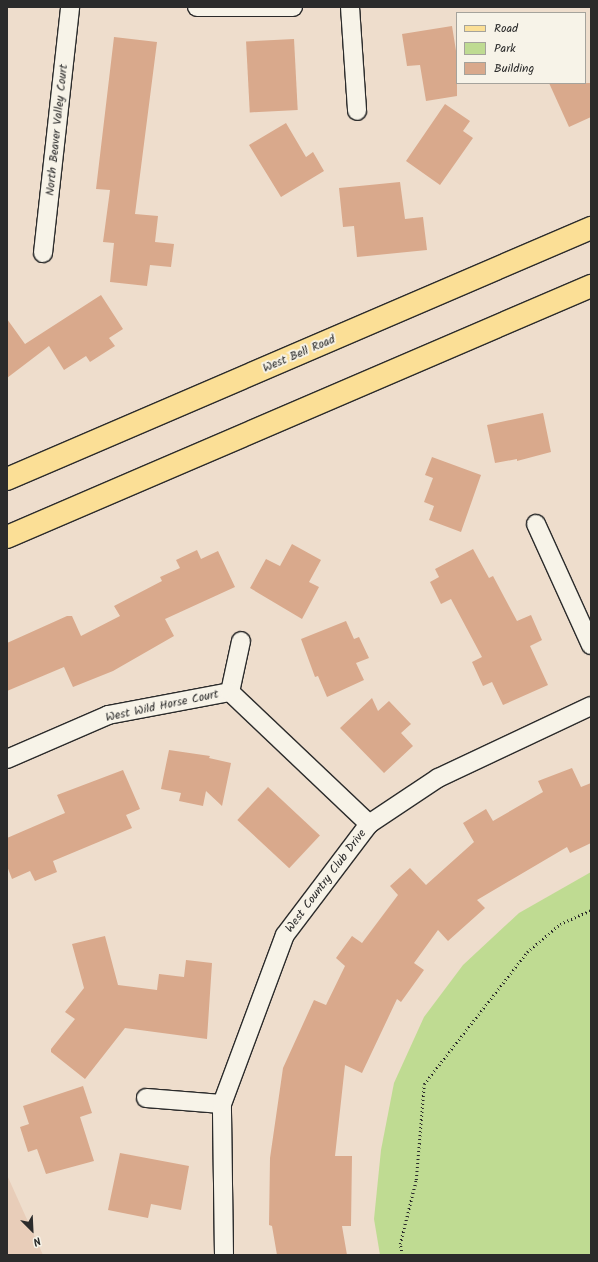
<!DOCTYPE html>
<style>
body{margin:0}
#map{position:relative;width:598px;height:1262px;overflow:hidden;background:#edc;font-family:Kalam,sans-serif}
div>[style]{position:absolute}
.built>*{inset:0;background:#e8cdb9}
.green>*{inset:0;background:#bfdb92}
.building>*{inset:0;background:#d9a98c;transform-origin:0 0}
.path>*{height:2.5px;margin-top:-1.25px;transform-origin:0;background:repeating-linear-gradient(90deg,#2b2b2b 0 1px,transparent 0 4px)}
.roads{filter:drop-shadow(1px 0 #2b2b2b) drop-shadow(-1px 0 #2b2b2b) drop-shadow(0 1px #2b2b2b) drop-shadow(0 -1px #2b2b2b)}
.minor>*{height:18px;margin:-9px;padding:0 9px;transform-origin:9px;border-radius:9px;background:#f7f3e8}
.primary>*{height:22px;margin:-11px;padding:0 11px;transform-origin:11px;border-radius:11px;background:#fbdf96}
span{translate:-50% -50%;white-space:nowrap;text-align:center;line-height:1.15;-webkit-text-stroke:4px #f7f3e8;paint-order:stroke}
.street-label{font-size:12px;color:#2b2b2b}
.frame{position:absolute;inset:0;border:8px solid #2b2b2b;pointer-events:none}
.legend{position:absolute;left:456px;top:12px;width:130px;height:72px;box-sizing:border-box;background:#f7f3e8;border:1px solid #a5a39c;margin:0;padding:5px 7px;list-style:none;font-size:12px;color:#2b2b2b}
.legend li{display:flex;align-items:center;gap:8px;height:20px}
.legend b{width:20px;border:1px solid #a5a39c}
.north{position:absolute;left:12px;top:1210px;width:40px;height:40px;-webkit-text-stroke:3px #f7f3e8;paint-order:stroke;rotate:156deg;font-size:11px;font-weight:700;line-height:16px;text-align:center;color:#2b2b2b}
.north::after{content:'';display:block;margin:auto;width:14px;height:18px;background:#2b2b2b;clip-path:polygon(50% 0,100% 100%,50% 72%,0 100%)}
</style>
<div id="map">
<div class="built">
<i style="clip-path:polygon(7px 1175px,43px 1255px,7px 1255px)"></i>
</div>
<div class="green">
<i style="clip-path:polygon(591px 872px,591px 1255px,380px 1255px,374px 1219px,381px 1150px,394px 1083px,424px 1017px,463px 965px,519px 913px)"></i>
</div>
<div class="building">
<i style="clip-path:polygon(452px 26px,457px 57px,457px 96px,426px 101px,420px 65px,407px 66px,402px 34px)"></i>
<i style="clip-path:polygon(114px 37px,157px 42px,135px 214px,158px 216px,155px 242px,174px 244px,171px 267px,150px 265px,147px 286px,110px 282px,114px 243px,103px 242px,110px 190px,96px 189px)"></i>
<i style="left:294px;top:39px;width:71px;height:48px;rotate:87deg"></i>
<i style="clip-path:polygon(549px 83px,591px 83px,591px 117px,569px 127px)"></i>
<i style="clip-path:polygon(445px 104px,470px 121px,463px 131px,473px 138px,440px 185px,406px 161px)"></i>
<i style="clip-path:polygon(286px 123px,306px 157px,313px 152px,324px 171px,281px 197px,249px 145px)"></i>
<i style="clip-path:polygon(400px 182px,405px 219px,423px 217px,427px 250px,357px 257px,354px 226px,343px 227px,339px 188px)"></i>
<i style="clip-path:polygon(101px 295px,123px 329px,109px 338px,115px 346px,90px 362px,86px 356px,64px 370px,49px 346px,7px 378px,7px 319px,25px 344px)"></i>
<i style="clip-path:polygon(543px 413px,551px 452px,517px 461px,517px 459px,495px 463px,487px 425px)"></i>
<i style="clip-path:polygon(432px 457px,481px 475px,461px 532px,429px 520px,434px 506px,424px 502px,433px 478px,425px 475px)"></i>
<i style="clip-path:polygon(292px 544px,321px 560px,309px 582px,319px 587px,302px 619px,250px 588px,266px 559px,280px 566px)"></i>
<i style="clip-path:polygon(473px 549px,489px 578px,493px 576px,517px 621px,531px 615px,542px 640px,530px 646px,548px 685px,503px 705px,492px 682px,483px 686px,472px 662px,482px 657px,451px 599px,441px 604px,430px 582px,439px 577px,435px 569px)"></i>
<i style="clip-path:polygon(197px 550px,201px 559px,218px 551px,235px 587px,165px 619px,174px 636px,113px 671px,73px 687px,64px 667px,7px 691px,7px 643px,67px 616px,72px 616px,81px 636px,120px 616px,114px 606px,162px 581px,160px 577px,180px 568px,176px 560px)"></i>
<i style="clip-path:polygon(346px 621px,354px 639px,359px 637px,369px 658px,356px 663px,364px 680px,327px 697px,318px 676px,315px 677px,301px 639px)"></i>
<i style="clip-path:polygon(372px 698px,378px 711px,389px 701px,411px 724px,401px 733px,413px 746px,384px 773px,340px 728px)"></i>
<i style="clip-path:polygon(169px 750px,210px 756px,209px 758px,231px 763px,222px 806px,206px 791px,203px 806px,179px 801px,181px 793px,161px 789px)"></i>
<i style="clip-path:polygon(572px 768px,581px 787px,591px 783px,591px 843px,570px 853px,567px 847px,477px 900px,485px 908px,448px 941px,438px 930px,414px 963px,424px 970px,401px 1002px,397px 999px,362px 1073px,345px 1065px,335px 1156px,352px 1156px,351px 1226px,342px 1226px,347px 1255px,277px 1255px,272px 1226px,269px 1225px,270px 1158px,283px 1068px,314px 1000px,326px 1005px,345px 966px,336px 958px,352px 936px,362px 943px,398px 895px,390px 886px,410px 868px,426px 885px,474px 842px,463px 823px,486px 809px,493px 821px,543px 792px,538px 781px)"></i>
<i style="clip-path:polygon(123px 770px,140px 809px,126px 815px,132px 828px,53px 861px,57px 872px,35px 881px,30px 871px,12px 879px,7px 866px,7px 838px,65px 813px,57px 795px)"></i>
<i style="left:268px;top:787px;width:71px;height:45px;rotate:43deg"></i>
<i style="clip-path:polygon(105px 936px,118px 985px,157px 990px,159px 974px,184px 977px,186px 960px,212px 963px,207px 1039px,125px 1028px,85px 1079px,51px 1052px,51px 1049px,75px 1019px,65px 1012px,84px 988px,72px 944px)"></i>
<i style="clip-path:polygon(83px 1086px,92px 1113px,80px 1117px,94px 1161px,46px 1174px,37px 1149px,28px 1152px,20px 1127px,29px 1124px,23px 1106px)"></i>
<i style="clip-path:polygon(120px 1153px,189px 1166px,181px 1210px,151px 1204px,148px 1218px,108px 1210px)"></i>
</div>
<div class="path">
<i style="left:402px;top:1255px;width:11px;rotate:-100deg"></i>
<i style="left:400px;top:1244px;width:66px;rotate:-76deg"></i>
<i style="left:416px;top:1180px;width:96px;rotate:-85.2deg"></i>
<i style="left:424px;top:1084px;width:167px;rotate:-52deg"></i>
<i style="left:527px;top:952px;width:43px;rotate:-40.3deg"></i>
<i style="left:560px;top:924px;width:34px;rotate:-24deg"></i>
</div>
<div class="roads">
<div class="minor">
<i style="left:197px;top:7px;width:96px"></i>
<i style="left:350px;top:7px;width:104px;rotate:86.1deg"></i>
<i style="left:43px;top:253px;width:247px;rotate:-83.7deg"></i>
<i style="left:536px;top:524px;width:133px;rotate:65.6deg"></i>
<i style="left:230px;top:692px;width:52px;rotate:-77.8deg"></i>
<i style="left:7px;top:759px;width:110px;rotate:-23.5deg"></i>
<i style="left:108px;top:715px;width:124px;rotate:-10.7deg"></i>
<i style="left:230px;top:692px;width:192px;rotate:43.5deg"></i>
<i style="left:146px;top:1098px;width:76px;rotate:4.5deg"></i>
<i style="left:224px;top:1255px;width:151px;rotate:-90.8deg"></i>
<i style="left:222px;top:1104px;width:180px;rotate:-69.6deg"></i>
<i style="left:285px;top:935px;width:139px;rotate:-52.9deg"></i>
<i style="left:369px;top:824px;width:83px;rotate:-33.7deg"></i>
<i style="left:438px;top:778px;width:169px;rotate:-25.2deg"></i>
</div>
<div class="primary">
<i style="left:7px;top:479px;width:636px;rotate:-23.26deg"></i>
<i style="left:7px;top:537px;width:636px;rotate:-23.26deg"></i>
</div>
</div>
<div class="street-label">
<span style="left:57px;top:130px;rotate:-84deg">North Beaver Valley Court</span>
<span style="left:299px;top:354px;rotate:-23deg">West Bell Road</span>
<span style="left:162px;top:706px;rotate:-12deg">West Wild Horse Court</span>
<span style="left:326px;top:881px;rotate:-53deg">West Country Club Drive</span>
</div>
<div class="frame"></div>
<ul class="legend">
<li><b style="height:5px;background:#fbdf96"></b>Road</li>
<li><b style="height:11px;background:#bfdb92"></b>Park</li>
<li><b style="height:11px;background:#d9a98c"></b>Building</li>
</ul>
<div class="north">N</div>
</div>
